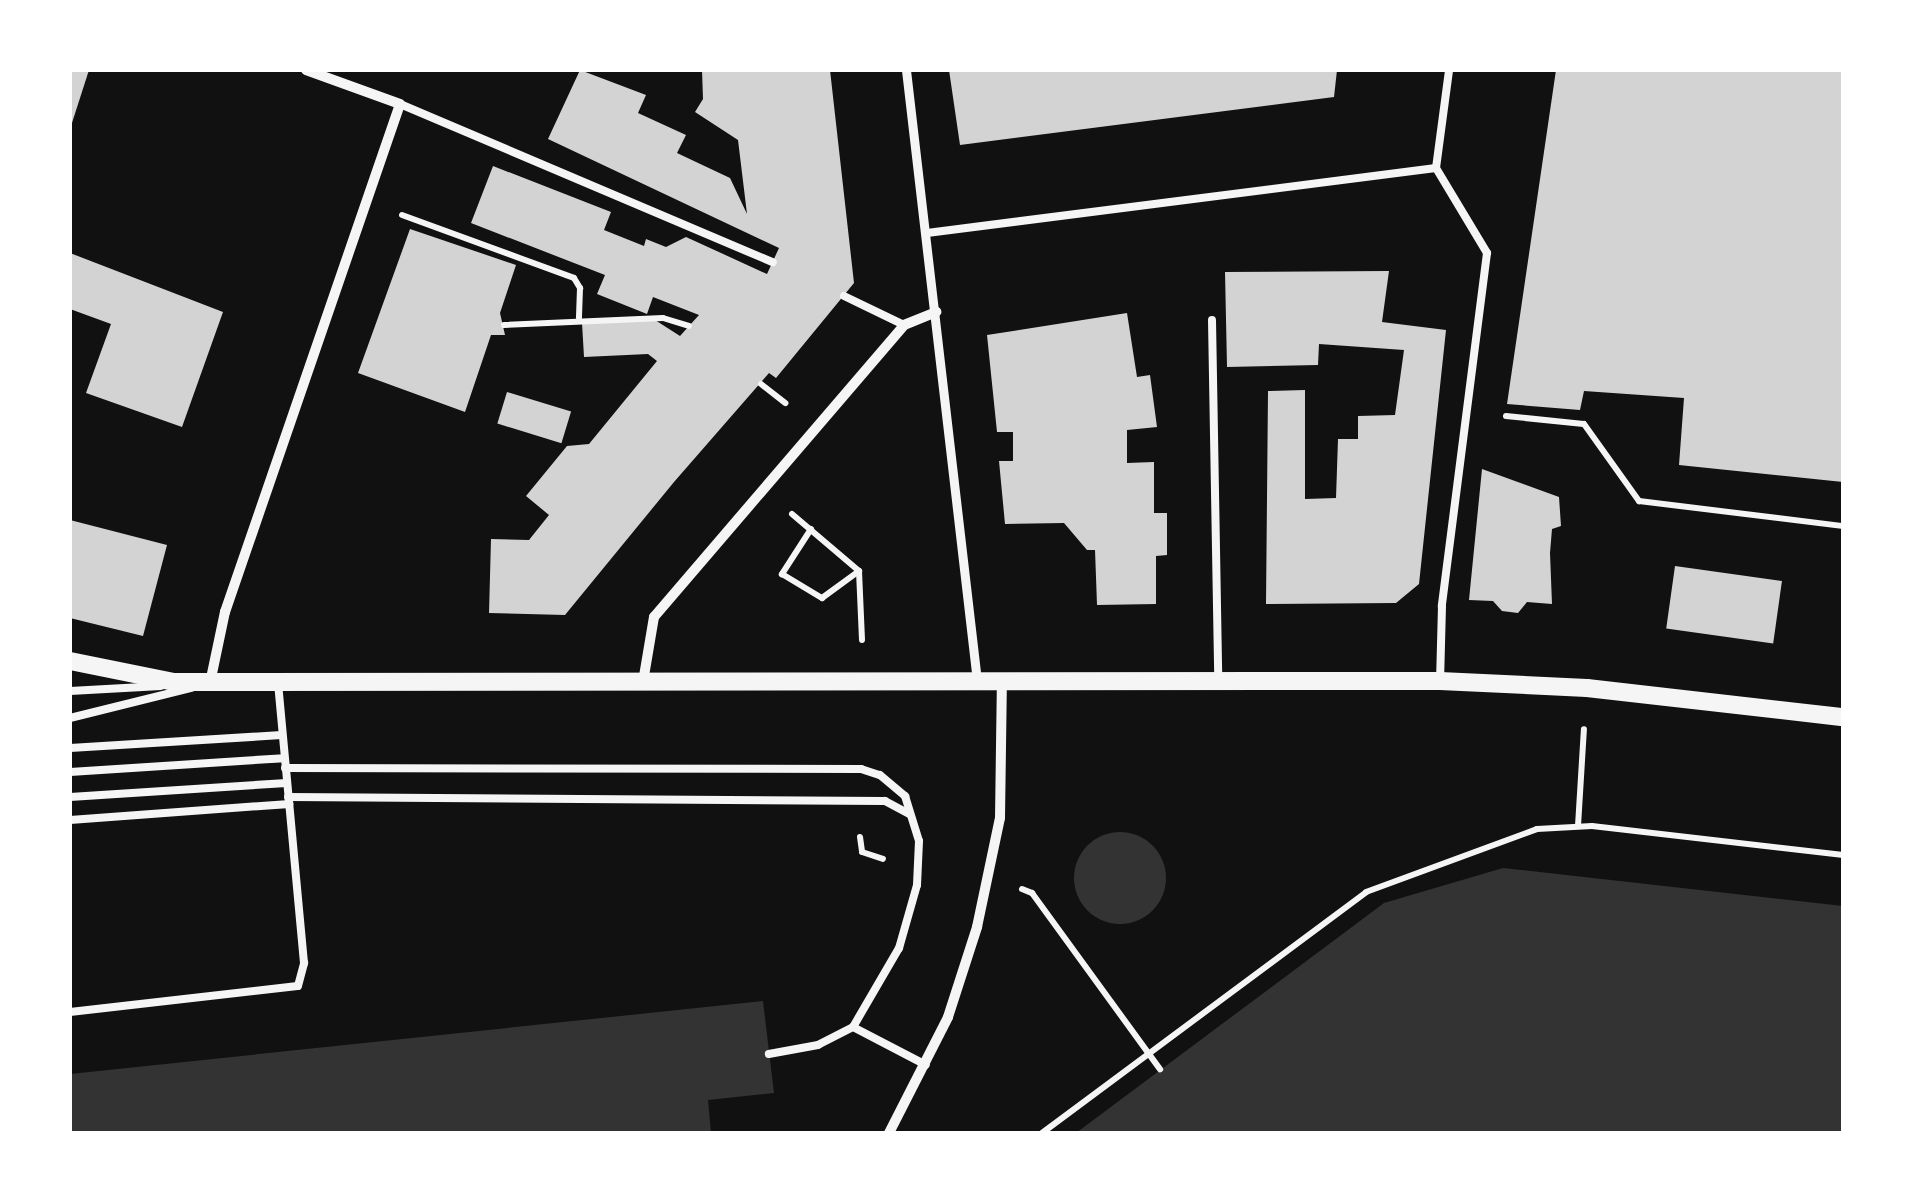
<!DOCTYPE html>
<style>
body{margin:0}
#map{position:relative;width:1913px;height:1203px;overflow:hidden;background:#111;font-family:Rubik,sans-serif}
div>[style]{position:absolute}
.water>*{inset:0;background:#333}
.round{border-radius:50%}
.building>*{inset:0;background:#d3d3d3;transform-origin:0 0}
.path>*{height:6px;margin:-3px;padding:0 3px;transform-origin:3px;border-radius:3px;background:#f5f5f5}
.service>*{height:8px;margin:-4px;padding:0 4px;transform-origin:4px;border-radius:4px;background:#f5f5f5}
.pedestrian>*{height:9px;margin:-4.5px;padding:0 4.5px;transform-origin:4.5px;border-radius:4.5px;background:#f5f5f5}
.minor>*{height:10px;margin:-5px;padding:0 5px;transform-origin:5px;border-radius:5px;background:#f5f5f5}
.tertiary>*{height:18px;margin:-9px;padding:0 9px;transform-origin:9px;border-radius:9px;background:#f5f5f5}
span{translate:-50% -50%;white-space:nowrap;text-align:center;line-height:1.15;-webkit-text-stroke:10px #fff;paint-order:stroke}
.frame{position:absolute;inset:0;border:72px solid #fff;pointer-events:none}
</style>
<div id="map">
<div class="water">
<i class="round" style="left:1074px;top:832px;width:92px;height:92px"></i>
<i style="clip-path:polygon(1503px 868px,1843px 906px,1843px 1133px,1076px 1133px,1384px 903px)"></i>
<i style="clip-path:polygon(763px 1001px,774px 1093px,708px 1100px,711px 1133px,70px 1133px,70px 1074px)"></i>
</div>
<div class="building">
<i style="clip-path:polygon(70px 70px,89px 70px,71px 126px,70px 126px)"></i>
<i style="clip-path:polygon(580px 70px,646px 95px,638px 113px,686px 135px,677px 153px,730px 178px,747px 214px,738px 140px,695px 112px,703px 99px,702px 70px,830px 70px,854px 283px,776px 378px,769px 373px,674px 482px,565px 615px,489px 613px,491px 539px,529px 540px,549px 515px,526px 496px,567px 446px,589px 444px,657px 361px,648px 354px,584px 357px,582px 323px,655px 320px,680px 336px,699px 315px,653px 297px,647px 314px,597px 294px,605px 275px,471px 223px,493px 166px,611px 212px,604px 230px,644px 246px,646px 239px,666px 247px,686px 237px,767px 274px,779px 248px,548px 139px)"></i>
<i style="clip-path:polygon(949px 70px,1337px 70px,1334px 97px,960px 145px)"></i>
<i style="clip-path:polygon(1556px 70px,1843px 70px,1843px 482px,1679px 465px,1684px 398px,1584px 391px,1580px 410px,1507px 404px)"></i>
<i style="clip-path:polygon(410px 229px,516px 265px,500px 313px,505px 335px,491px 335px,465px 412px,358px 373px)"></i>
<i style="clip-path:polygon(70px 253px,223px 312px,182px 427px,86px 393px,111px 324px,70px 309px)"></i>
<i style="clip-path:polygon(1389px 271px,1382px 322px,1446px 330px,1419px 584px,1396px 603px,1266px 604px,1268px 391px,1305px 390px,1305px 499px,1336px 498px,1338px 439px,1358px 439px,1358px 416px,1395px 415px,1404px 350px,1319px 344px,1318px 365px,1227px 367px,1225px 272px)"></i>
<i style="clip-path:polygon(1127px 313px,1137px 377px,1150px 375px,1157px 427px,1127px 430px,1127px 463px,1154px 462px,1154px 513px,1167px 513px,1167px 555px,1156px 556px,1156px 604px,1097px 605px,1095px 550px,1087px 550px,1064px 523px,1005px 524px,999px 461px,1013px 461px,1013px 432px,997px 432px,987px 335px)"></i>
<i style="left:507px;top:392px;width:67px;height:33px;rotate:17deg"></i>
<i style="clip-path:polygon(1482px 469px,1559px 497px,1561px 526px,1552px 529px,1550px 553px,1552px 604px,1527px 602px,1518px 613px,1502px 611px,1493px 601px,1469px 600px)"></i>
<i style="clip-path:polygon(70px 520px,167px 545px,143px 636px,70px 618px)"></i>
<i style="left:1675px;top:566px;width:108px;height:63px;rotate:8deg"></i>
</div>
<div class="path">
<i style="left:402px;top:215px;width:183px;rotate:20.1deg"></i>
<i style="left:574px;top:278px;width:12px;rotate:59deg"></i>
<i style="left:580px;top:288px;width:32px;rotate:92deg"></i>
<i style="left:504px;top:325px;width:159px;rotate:-2.5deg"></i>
<i style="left:663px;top:318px;width:27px;rotate:17deg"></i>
<i style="left:761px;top:384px;width:31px;rotate:38deg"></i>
<i style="left:1506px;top:416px;width:78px;rotate:5.9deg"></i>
<i style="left:1584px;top:424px;width:95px;rotate:54.5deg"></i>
<i style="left:1639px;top:501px;width:206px;rotate:7deg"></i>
<i style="left:792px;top:514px;width:88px;rotate:40.4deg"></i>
<i style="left:859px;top:571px;width:69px;rotate:87.5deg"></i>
<i style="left:811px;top:529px;width:54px;rotate:122.8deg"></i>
<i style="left:782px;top:574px;width:47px;rotate:31deg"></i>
<i style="left:822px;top:598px;width:46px;rotate:-36.1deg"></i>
<i style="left:1578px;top:826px;width:97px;rotate:-86.5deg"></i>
<i style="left:860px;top:837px;width:15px;rotate:82deg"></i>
<i style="left:862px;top:852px;width:22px;rotate:18deg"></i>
<i style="left:1022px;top:889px;width:11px;rotate:22deg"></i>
<i style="left:1032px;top:893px;width:218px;rotate:54deg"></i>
<i style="left:1042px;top:1133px;width:404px;rotate:-36.6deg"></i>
<i style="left:1366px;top:892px;width:182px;rotate:-20.2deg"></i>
<i style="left:1537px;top:829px;width:55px;rotate:-3.1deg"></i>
<i style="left:1592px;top:826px;width:253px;rotate:6.6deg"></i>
</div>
<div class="service">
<i style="left:400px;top:104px;width:405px;rotate:23deg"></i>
<i style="left:1436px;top:168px;width:99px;rotate:59deg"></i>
<i style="left:1487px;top:253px;width:356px;rotate:97.3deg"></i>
<i style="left:1442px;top:606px;width:75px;rotate:91.5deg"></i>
<i style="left:927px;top:233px;width:513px;rotate:-7.28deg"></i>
<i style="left:1436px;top:168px;width:99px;rotate:-82.4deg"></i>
<i style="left:844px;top:296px;width:67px;rotate:25.8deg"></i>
<i style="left:1212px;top:320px;width:360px;rotate:89deg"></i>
<i style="left:70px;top:691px;width:91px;rotate:-3.1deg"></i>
<i style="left:70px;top:718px;width:125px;rotate:-13.9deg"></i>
<i style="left:70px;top:748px;width:212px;rotate:-3.5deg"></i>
<i style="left:285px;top:768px;width:576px;rotate:0.1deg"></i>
<i style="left:861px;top:769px;width:20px;rotate:18deg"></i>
<i style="left:880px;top:775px;width:33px;rotate:40deg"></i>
<i style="left:905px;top:796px;width:47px;rotate:72.7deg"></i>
<i style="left:919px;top:841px;width:44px;rotate:92.6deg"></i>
<i style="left:917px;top:885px;width:66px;rotate:105.9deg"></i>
<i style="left:899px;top:948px;width:91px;rotate:120.2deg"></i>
<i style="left:853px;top:1027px;width:39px;rotate:153deg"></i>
<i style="left:818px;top:1045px;width:50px;rotate:169.6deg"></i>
<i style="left:70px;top:772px;width:214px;rotate:-3.7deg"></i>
<i style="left:70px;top:797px;width:217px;rotate:-3.7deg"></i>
<i style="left:288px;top:797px;width:597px;rotate:0.38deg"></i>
<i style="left:885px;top:801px;width:27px;rotate:28deg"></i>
<i style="left:70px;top:820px;width:220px;rotate:-4.2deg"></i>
<i style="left:70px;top:1012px;width:229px;rotate:-6.5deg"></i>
<i style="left:298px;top:986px;width:24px;rotate:-75deg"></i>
<i style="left:304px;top:963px;width:282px;rotate:-95.3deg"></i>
<i style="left:853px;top:1027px;width:82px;rotate:27.5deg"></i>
</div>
<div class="pedestrian">
<i style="left:906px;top:70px;width:615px;rotate:83.37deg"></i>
</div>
<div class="minor">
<i style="left:643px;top:682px;width:66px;rotate:-80.4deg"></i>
<i style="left:654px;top:617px;width:384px;rotate:-49.4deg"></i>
<i style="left:904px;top:325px;width:35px;rotate:-22deg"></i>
<i style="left:210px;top:683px;width:73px;rotate:-78.1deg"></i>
<i style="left:225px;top:612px;width:537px;rotate:-70.99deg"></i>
<i style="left:400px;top:104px;width:100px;rotate:-160.1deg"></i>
<i style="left:889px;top:1133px;width:130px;rotate:-63deg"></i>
<i style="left:948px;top:1017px;width:95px;rotate:-72.1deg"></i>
<i style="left:977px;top:927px;width:111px;rotate:-78.1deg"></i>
<i style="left:1000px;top:818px;width:137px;rotate:-89.2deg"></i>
</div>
<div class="tertiary">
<i style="left:70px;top:661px;width:106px;rotate:11.4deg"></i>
<i style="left:174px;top:682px;width:1266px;rotate:-0.05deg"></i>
<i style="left:1440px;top:681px;width:147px;rotate:2.7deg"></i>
<i style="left:1587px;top:688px;width:258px;rotate:6.5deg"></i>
</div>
<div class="frame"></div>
</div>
